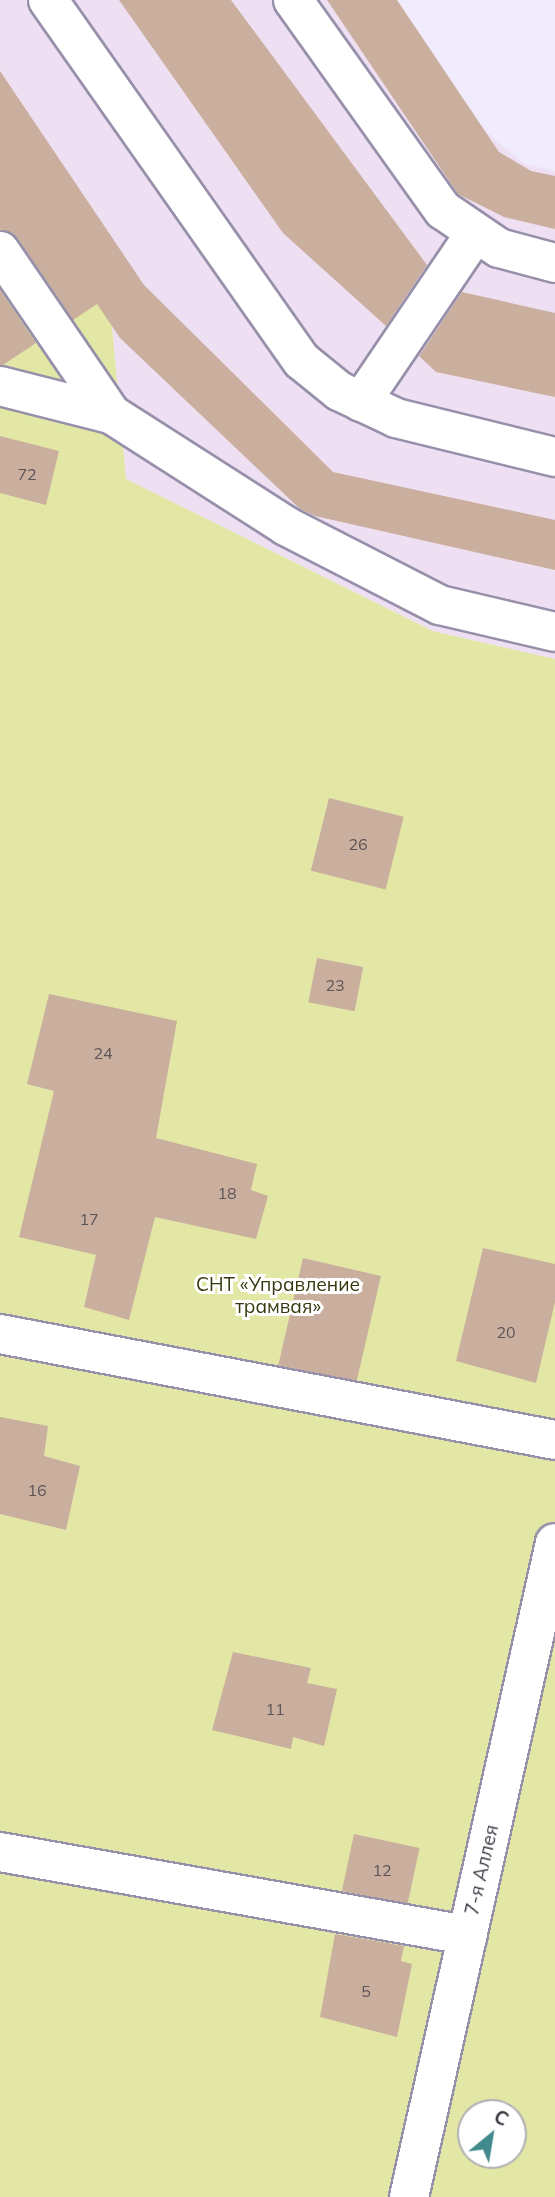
<!DOCTYPE html>
<meta charset="utf-8">
<style>
body{margin:0}
#map{position:relative;width:555px;height:2197px;overflow:hidden;background:#f1ecfd;font-family:Mulish,sans-serif}
div>[style]{position:absolute}
.industrial>*{inset:0;background:#eedff2}
.green>*{inset:0;background:#e3e7a6}
.building>*{inset:0;background:#caaf9e;transform-origin:0 0}
.roads{filter:drop-shadow(2px 0 #9790aa) drop-shadow(-2px 0 #9790aa) drop-shadow(0 2px #9790aa) drop-shadow(0 -2px #9790aa)}
.minor>*{height:38px;margin:-19px;padding:0 19px;transform-origin:19px;border-radius:19px;background:#fff}
span{translate:-50% -50%;white-space:nowrap;text-align:center;line-height:1.15;-webkit-text-stroke:6px #fff;paint-order:stroke}
.number-label{font-size:16px;color:#5d5458}
.number-label span{-webkit-text-stroke-width:0}
.park-label{font-size:19px;color:#36370f}
.street-label{font-size:19px;color:#393641}
.north{position:absolute;left:457px;top:2099px;width:70px;height:70px;box-sizing:border-box;background:#fff;border:2px solid #b0afb3;border-radius:50%;rotate:30deg;font-size:19px;font-weight:700;line-height:28px;text-align:center;color:#393641}
.north::after{content:'';display:block;margin:auto;width:24px;height:32px;background:#41898a;clip-path:polygon(50% 0,100% 100%,50% 72%,0 100%)}
</style>
<div id="map">
<div class="industrial">
<i style="clip-path:polygon(0 0,397px 0,484px 130px,524px 164px,555px 171px,555px 659px,433px 631px,126px 479px,110px 305px,0 146px)"></i>
</div>
<div class="green">
<i style="clip-path:polygon(evenodd,0 146px,110px 305px,126px 479px,433px 631px,555px 659px,555px 2197px,0 2197px,0 146px,471px 2113px,513px 2113px,513px 2155px,471px 2155px,471px 2113px)"></i>
</div>
<div class="building">
<i style="clip-path:polygon(119px 0,231px 0,427px 265px,386px 326px,283px 233px)"></i>
<i style="clip-path:polygon(327px 0,397px 0,499px 152px,531px 171px,555px 176px,555px 229px,504px 217px,458px 194px)"></i>
<i style="clip-path:polygon(0 71px,144px 285px,333px 472px,555px 520px,555px 570px,315px 516px,300px 509px,120px 338px,97px 304px,73px 320px,18px 239px,0 229px)"></i>
<i style="clip-path:polygon(0 290px,36px 343px,3px 365px,0 365px)"></i>
<i style="clip-path:polygon(462px 292px,555px 313px,555px 397px,436px 372px,419px 356px)"></i>
<i style="clip-path:polygon(0 436px,59px 451px,46px 505px,0 493px)"></i>
<i style="left:329px;top:798px;width:77px;height:75px;rotate:14deg"></i>
<i style="left:317px;top:958px;width:47px;height:45px;rotate:11deg"></i>
<i style="clip-path:polygon(49px 994px,177px 1021px,156px 1138px,257px 1164px,251px 1190px,268px 1196px,256px 1239px,155px 1217px,129px 1320px,84px 1307px,96px 1255px,19px 1237px,54px 1091px,27px 1084px)"></i>
<i style="clip-path:polygon(483px 1248px,555px 1264px,555px 1302px,536px 1383px,456px 1361px)"></i>
<i style="left:303px;top:1258px;width:80px;height:110px;rotate:13deg"></i>
<i style="clip-path:polygon(0 1417px,48px 1426px,44px 1456px,80px 1466px,66px 1530px,0 1514px)"></i>
<i style="clip-path:polygon(233px 1652px,311px 1668px,307px 1683px,337px 1689px,324px 1746px,293px 1737px,291px 1749px,212px 1730px)"></i>
<i style="left:354px;top:1834px;width:67px;height:58px;rotate:12deg"></i>
<i style="clip-path:polygon(335px 1934px,404px 1946px,401px 1961px,412px 1964px,397px 2037px,320px 2017px)"></i>
</div>
<div class="roads">
<div class="minor">
<i style="left:48px;top:0;width:441px;rotate:54.9deg"></i>
<i style="left:302px;top:361px;width:48px;rotate:39deg"></i>
<i style="left:339px;top:391px;width:63px;rotate:25.3deg"></i>
<i style="left:396px;top:418px;width:164px;rotate:13.8deg"></i>
<i style="left:293px;top:0;width:258px;rotate:54.5deg"></i>
<i style="left:443px;top:210px;width:68px;rotate:34.2deg"></i>
<i style="left:499px;top:248px;width:58px;rotate:15deg"></i>
<i style="left:0;top:251px;width:197px;rotate:55.7deg"></i>
<i style="left:0;top:386px;width:114px;rotate:14.2deg"></i>
<i style="left:111px;top:414px;width:208px;rotate:32.6deg"></i>
<i style="left:286px;top:526px;width:173px;rotate:27.2deg"></i>
<i style="left:440px;top:605px;width:118px;rotate:13.2deg"></i>
<i style="left:361px;top:402px;width:202px;rotate:-55.9deg"></i>
<i style="left:0;top:1334px;width:565px;rotate:10.81deg"></i>
<i style="left:0;top:1852px;width:475px;rotate:10.1deg"></i>
<i style="left:409px;top:2197px;width:670px;rotate:-77.42deg"></i>
</div>
</div>
<div class="number-label">
<span style="left:27px;top:474px">72</span>
<span style="left:358px;top:844px">26</span>
<span style="left:335px;top:985px">23</span>
<span style="left:103px;top:1053px">24</span>
<span style="left:227px;top:1193px">18</span>
<span style="left:89px;top:1219px">17</span>
<span style="left:506px;top:1332px">20</span>
<span style="left:37px;top:1490px">16</span>
<span style="left:275px;top:1709px">11</span>
<span style="left:382px;top:1870px">12</span>
<span style="left:366px;top:1991px">5</span>
</div>
<div class="park-label">
<span style="left:278px;top:1296px">СНТ «Управление<br>трамвая»</span>
</div>
<div class="street-label">
<span style="left:482px;top:1870px;rotate:-77deg">7-я Аллея</span>
</div>
<div class="north">С</div>
</div>
